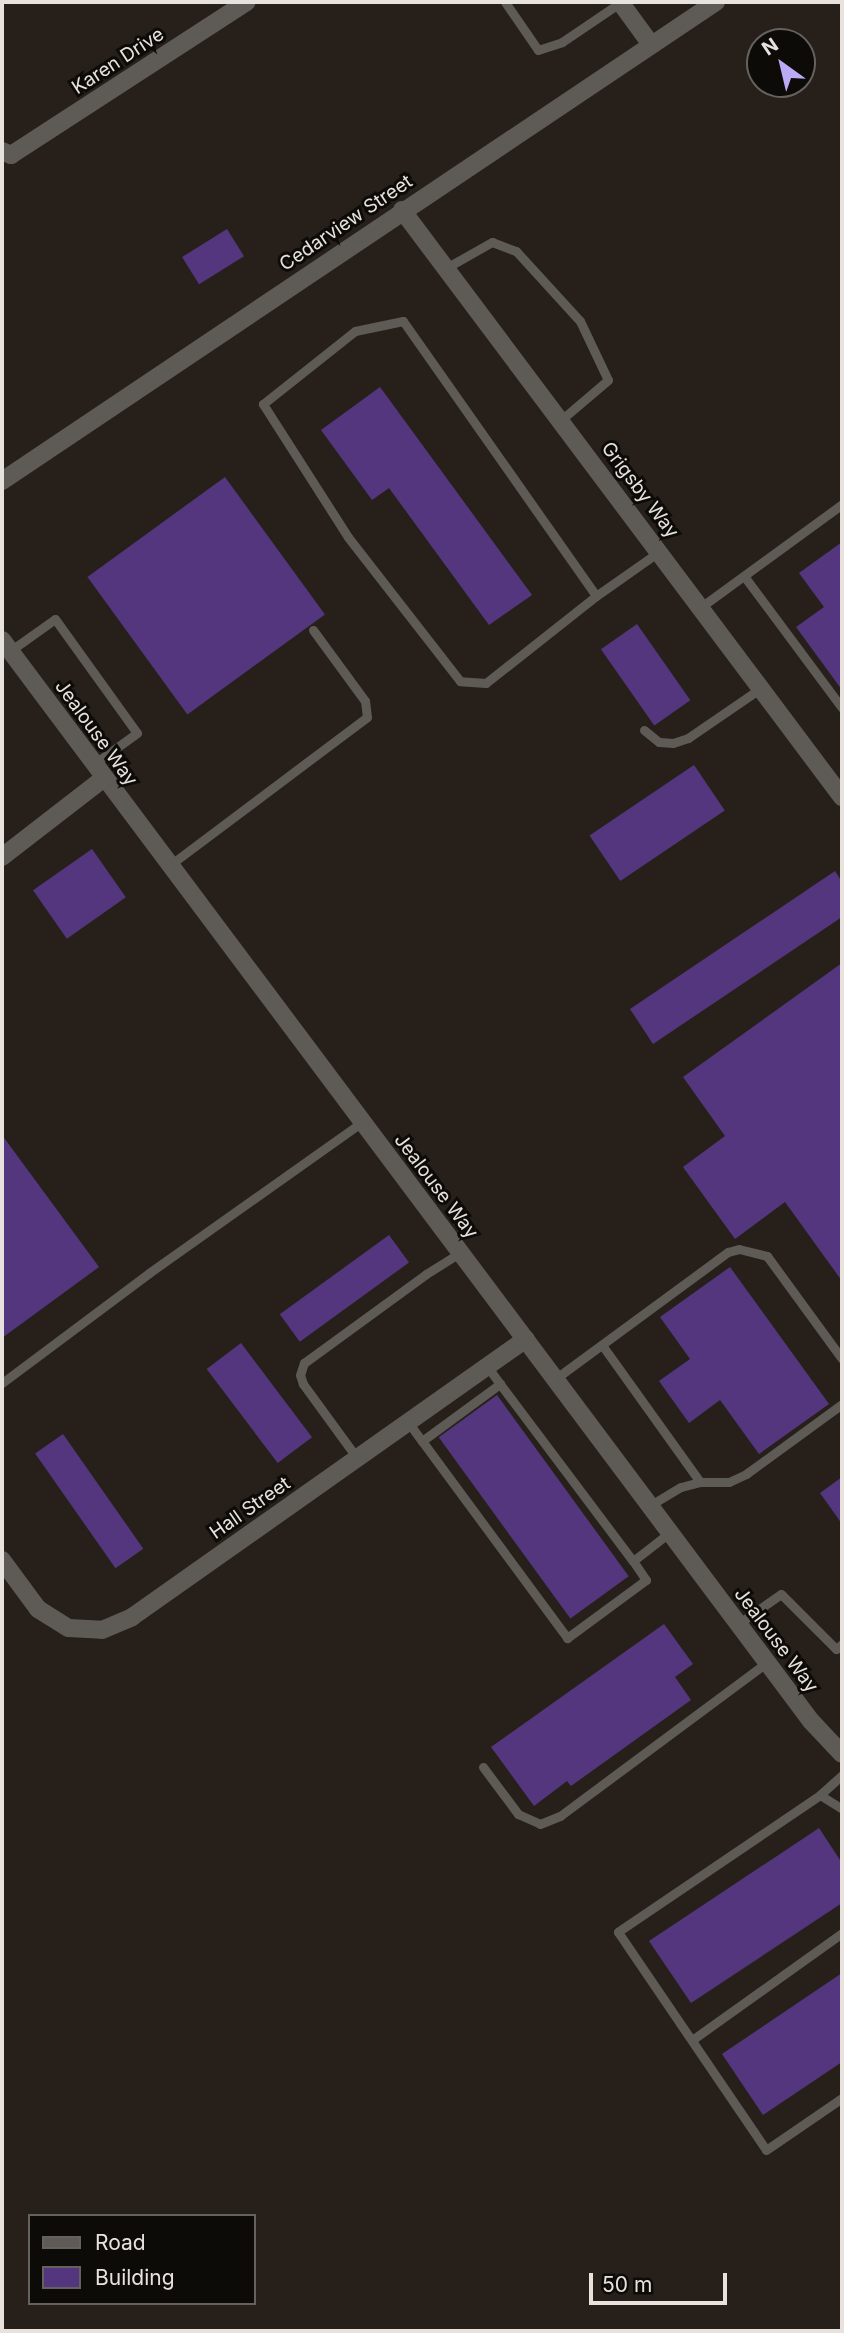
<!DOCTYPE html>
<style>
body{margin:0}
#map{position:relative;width:844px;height:2333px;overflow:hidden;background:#27201a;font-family:Inter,sans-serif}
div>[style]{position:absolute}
.building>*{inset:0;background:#54367f;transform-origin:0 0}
.service>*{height:9px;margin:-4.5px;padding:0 4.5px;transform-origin:4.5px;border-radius:4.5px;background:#5e5b57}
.minor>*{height:18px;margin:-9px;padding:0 9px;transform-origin:9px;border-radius:9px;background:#5e5b57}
span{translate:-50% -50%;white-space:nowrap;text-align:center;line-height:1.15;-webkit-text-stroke:6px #0d0b08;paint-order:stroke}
.street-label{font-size:19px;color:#e7e2de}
.frame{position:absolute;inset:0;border:4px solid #e7e2de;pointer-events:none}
.legend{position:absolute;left:28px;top:2214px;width:228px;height:91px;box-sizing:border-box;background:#0d0b08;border:2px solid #64615e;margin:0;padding:9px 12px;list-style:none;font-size:21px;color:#e7e2de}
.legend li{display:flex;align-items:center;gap:14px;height:35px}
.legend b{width:35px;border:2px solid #64615e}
.north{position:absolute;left:746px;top:28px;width:70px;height:70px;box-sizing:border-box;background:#0d0b08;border:2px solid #64615e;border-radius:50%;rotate:326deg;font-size:19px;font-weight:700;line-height:28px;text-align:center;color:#e7e2de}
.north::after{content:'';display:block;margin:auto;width:24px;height:32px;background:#bbaaf6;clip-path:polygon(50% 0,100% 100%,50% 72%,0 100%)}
.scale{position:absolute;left:589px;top:2273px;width:138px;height:32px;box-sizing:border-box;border:4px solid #e7e2de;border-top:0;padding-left:9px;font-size:21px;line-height:24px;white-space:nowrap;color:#e7e2de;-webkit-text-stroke:5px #0d0b08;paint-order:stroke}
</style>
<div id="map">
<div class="building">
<i style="left:227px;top:229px;width:32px;height:53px;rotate:58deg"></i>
<i style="clip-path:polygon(380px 387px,532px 595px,489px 625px,389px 488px,372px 500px,321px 430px)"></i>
<i style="left:225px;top:477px;width:170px;height:170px;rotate:54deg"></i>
<i style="clip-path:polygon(842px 542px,842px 690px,796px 627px,824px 607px,799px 573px)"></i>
<i style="left:637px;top:624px;width:93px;height:44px;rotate:55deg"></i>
<i style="left:694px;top:765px;width:55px;height:126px;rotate:56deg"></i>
<i style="left:92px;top:849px;width:59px;height:72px;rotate:55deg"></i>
<i style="clip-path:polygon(835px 871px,842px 882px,842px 917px,653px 1044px,630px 1009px)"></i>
<i style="clip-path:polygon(842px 963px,842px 1281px,785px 1202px,735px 1239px,683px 1167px,725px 1136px,683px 1077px)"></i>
<i style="clip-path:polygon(2px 1135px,99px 1267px,2px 1338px)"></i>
<i style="left:389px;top:1235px;width:34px;height:135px;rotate:54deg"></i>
<i style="clip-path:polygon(730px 1267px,829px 1404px,759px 1454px,720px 1400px,689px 1423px,659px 1381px,690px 1359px,660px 1317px)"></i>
<i style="left:241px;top:1343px;width:118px;height:43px;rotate:53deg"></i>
<i style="left:497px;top:1395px;width:224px;height:72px;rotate:54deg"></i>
<i style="left:63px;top:1434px;width:140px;height:34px;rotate:55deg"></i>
<i style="clip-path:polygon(842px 1477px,842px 1524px,820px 1493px)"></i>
<i style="clip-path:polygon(664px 1624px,693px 1664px,675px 1677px,691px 1700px,571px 1786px,567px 1781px,534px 1806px,491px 1747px)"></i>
<i style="clip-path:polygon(819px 1828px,842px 1863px,842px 1903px,691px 2003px,649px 1941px)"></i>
<i style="clip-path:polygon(842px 1973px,842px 2062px,763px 2115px,722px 2054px)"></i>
</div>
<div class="service">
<i style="left:505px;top:2px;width:58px;rotate:55.5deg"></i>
<i style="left:538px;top:50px;width:25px;rotate:-18deg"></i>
<i style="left:562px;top:42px;width:71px;rotate:-34.1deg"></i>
<i style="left:446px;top:268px;width:53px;rotate:-29.5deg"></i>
<i style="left:492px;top:242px;width:26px;rotate:21deg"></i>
<i style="left:516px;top:251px;width:95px;rotate:47.6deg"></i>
<i style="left:580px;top:321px;width:65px;rotate:64.6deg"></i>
<i style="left:608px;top:380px;width:62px;rotate:139.6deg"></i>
<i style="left:744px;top:576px;width:164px;rotate:53.4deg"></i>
<i style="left:596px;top:596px;width:140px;rotate:141.7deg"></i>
<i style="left:486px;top:683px;width:26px;rotate:-176deg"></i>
<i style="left:460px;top:681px;width:182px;rotate:-127.9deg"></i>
<i style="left:348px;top:537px;width:158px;rotate:-122.6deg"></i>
<i style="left:263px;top:404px;width:117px;rotate:-38.4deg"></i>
<i style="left:355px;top:331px;width:49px;rotate:-11.8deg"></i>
<i style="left:403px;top:321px;width:336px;rotate:54.9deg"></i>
<i style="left:596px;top:596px;width:78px;rotate:-35.1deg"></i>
<i style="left:701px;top:607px;width:175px;rotate:-36.1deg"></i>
<i style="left:10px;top:651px;width:55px;rotate:-35.4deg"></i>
<i style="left:55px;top:619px;width:140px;rotate:54.3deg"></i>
<i style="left:137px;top:733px;width:53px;rotate:144.2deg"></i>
<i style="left:644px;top:730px;width:19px;rotate:39deg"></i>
<i style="left:659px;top:742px;width:14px;rotate:4deg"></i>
<i style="left:673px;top:743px;width:16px;rotate:-18deg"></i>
<i style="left:688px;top:738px;width:88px;rotate:-34.4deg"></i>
<i style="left:170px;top:865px;width:246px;rotate:-36.9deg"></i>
<i style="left:367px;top:717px;width:16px;rotate:-97deg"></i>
<i style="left:365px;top:701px;width:88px;rotate:-126.2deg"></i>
<i style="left:602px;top:1345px;width:168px;rotate:54.4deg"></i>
<i style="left:555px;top:1379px;width:215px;rotate:-36.3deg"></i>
<i style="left:728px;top:1252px;width:11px;rotate:-15deg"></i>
<i style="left:739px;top:1249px;width:29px;rotate:14deg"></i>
<i style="left:767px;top:1256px;width:127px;rotate:53.9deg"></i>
<i style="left:2px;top:1383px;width:184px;rotate:-36.8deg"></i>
<i style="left:149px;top:1273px;width:261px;rotate:-35.3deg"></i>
<i style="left:500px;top:1384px;width:221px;rotate:53.1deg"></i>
<i style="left:408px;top:1422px;width:24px;rotate:54deg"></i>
<i style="left:422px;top:1441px;width:97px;rotate:-36.2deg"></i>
<i style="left:500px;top:1384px;width:22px;rotate:-126deg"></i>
<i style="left:422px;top:1441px;width:245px;rotate:53.6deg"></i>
<i style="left:567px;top:1638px;width:98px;rotate:-36.3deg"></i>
<i style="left:646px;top:1580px;width:23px;rotate:-124deg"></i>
<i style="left:633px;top:1561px;width:46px;rotate:-37.9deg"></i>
<i style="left:357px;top:1458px;width:92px;rotate:-126.1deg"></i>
<i style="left:303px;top:1384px;width:9px;rotate:-108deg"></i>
<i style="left:300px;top:1375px;width:13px;rotate:-72deg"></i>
<i style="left:304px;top:1363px;width:151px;rotate:-36.1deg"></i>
<i style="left:426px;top:1274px;width:40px;rotate:-32deg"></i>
<i style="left:649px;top:1506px;width:37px;rotate:-31deg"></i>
<i style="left:681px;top:1487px;width:20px;rotate:-15deg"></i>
<i style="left:700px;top:1482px;width:29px"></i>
<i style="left:729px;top:1482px;width:19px;rotate:-25deg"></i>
<i style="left:746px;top:1474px;width:119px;rotate:-36.1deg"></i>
<i style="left:738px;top:1624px;width:52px;rotate:-34.9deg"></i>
<i style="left:781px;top:1594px;width:78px;rotate:45deg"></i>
<i style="left:836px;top:1649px;width:8px;rotate:-40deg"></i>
<i style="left:483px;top:1767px;width:59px;rotate:53.3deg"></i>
<i style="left:518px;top:1814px;width:24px;rotate:24deg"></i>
<i style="left:540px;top:1824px;width:22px;rotate:-22deg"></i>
<i style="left:560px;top:1816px;width:258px;rotate:-36.6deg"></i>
<i style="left:842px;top:1775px;width:30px;rotate:138deg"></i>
<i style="left:820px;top:1795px;width:26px;rotate:32deg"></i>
<i style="left:820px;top:1795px;width:244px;rotate:145.9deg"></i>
<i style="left:618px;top:1932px;width:263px;rotate:55.8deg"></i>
<i style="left:766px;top:2150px;width:92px;rotate:-34.4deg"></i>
<i style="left:692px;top:2040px;width:184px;rotate:-35.5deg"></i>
</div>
<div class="minor">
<i style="left:620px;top:2px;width:51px;rotate:53.8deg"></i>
<i style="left:2px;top:151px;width:10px;rotate:24deg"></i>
<i style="left:11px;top:155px;width:281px;rotate:-33deg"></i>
<i style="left:402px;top:210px;width:734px;rotate:53.15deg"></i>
<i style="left:2px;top:481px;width:860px;rotate:-33.86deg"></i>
<i style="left:2px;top:640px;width:1350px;rotate:53.19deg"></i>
<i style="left:811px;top:1721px;width:45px;rotate:46.8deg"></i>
<i style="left:2px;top:857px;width:128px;rotate:-37.7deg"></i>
<i style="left:2px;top:1560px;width:61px;rotate:53.7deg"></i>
<i style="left:38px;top:1609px;width:36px;rotate:32deg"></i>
<i style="left:69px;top:1628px;width:33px;rotate:3deg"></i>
<i style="left:102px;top:1630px;width:33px;rotate:-23deg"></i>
<i style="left:132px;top:1617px;width:482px;rotate:-35.2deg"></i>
</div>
<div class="street-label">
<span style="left:118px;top:61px;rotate:-33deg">Karen Drive</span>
<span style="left:346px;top:223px;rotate:-34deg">Cedarview Street</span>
<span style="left:640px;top:490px;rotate:53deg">Grigsby Way</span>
<span style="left:96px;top:733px;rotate:54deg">Jealouse Way</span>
<span style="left:436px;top:1186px;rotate:53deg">Jealouse Way</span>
<span style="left:250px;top:1508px;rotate:-35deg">Hall Street</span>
<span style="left:776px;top:1640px;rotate:53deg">Jealouse Way</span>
</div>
<div class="frame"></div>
<ul class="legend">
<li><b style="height:9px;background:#5e5b57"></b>Road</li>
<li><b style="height:19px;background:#54367f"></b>Building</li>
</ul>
<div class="north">N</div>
<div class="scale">50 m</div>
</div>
